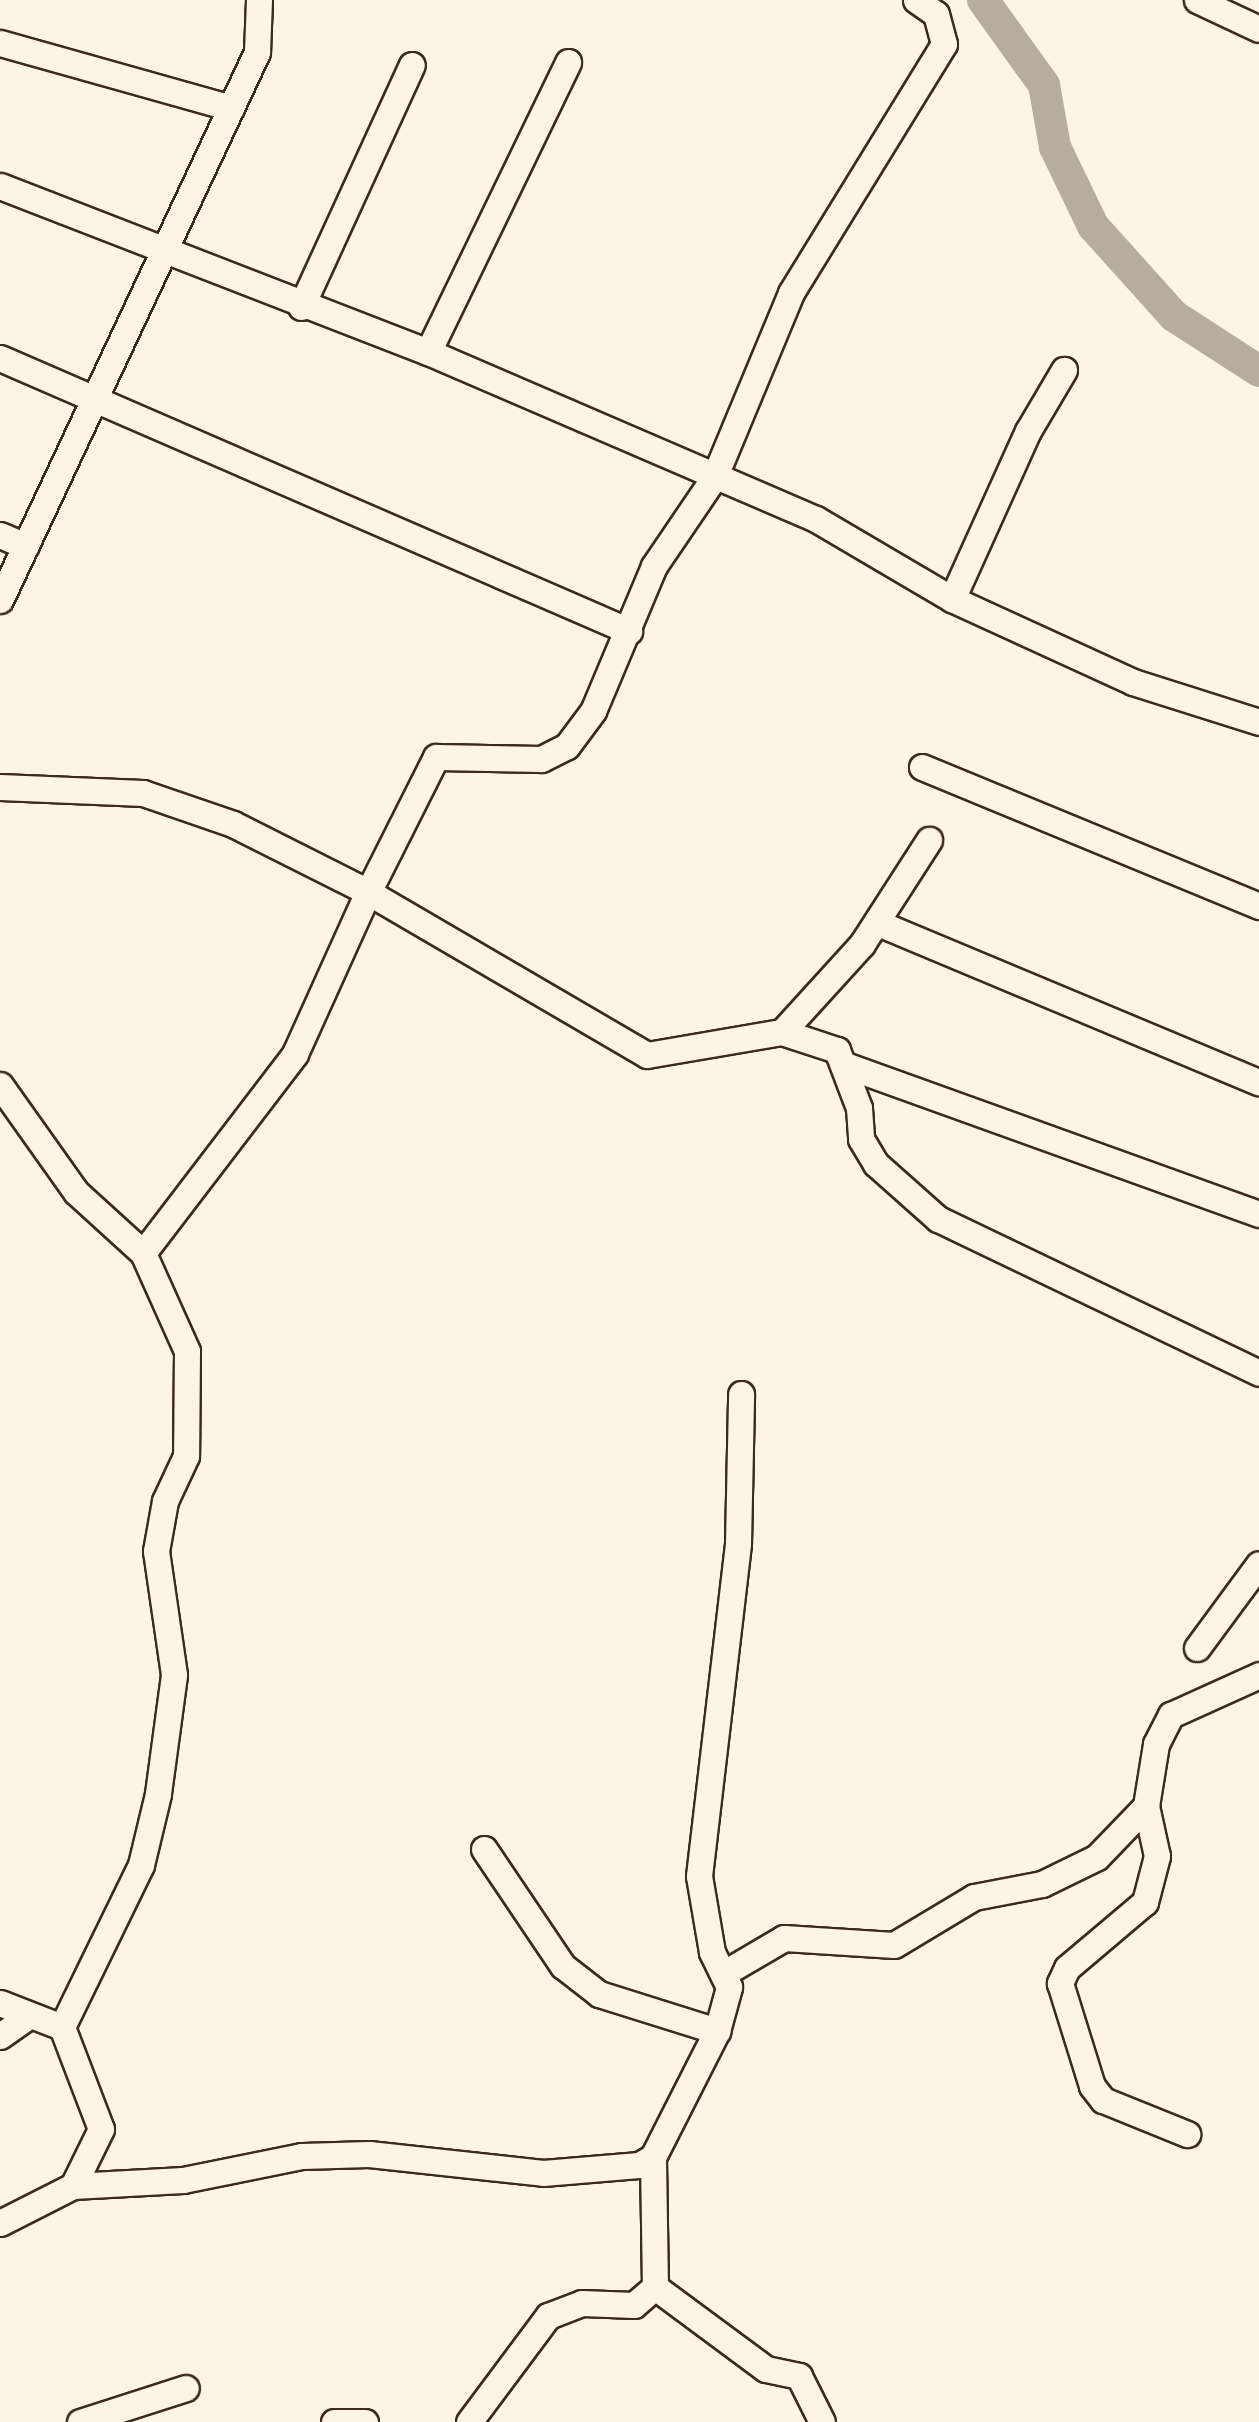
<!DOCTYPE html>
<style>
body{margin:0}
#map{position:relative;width:1259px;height:2422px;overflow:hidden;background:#fcf5e5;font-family:"Patrick Hand",sans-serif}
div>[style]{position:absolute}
.river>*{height:32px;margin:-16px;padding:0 16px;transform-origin:16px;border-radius:16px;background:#b7ad9e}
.roads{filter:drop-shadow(2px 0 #3b2a1e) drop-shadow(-2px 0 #3b2a1e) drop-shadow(0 2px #3b2a1e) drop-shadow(0 -2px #3b2a1e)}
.minor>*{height:25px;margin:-12.5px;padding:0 12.5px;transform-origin:12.5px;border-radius:12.5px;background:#fcf5e5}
span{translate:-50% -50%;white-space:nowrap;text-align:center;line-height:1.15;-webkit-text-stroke:9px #fcf5e5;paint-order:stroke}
</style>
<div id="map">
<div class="river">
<i style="left:983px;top:0;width:105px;rotate:54.3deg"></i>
<i style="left:1044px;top:85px;width:63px;rotate:79.9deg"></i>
<i style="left:1055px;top:147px;width:88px;rotate:64.3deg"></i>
<i style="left:1093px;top:226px;width:121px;rotate:48deg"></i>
<i style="left:1174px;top:316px;width:101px;rotate:32.9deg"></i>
</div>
<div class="roads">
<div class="minor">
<i style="left:916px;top:0;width:24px;rotate:35deg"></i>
<i style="left:936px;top:14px;width:31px;rotate:75deg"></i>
<i style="left:944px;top:44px;width:292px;rotate:121.6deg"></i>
<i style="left:791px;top:293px;width:198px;rotate:112.6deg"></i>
<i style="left:715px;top:476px;width:109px;rotate:124.1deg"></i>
<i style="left:654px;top:566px;width:157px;rotate:112.8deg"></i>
<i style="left:593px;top:711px;width:44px;rotate:126.6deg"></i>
<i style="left:567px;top:746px;width:29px;rotate:153deg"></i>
<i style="left:541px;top:759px;width:105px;rotate:-178.9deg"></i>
<i style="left:436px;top:757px;width:151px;rotate:116.7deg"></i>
<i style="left:368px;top:892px;width:323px;rotate:30.3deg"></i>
<i style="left:647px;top:1055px;width:137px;rotate:-9.7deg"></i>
<i style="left:782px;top:1032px;width:58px;rotate:18.1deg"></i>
<i style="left:837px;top:1050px;width:62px;rotate:69.2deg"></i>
<i style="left:859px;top:1108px;width:31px;rotate:86deg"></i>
<i style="left:861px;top:1139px;width:29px;rotate:59deg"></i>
<i style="left:876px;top:1164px;width:83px;rotate:41.6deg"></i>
<i style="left:938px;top:1219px;width:356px;rotate:25.6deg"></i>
<i style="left:1197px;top:0;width:68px;rotate:25.1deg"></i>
<i style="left:0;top:43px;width:240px;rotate:15.7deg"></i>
<i style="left:0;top:186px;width:459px;rotate:21.2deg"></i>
<i style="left:428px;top:352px;width:422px;rotate:23.3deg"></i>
<i style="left:816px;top:519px;width:158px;rotate:30.5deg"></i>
<i style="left:952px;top:599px;width:199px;rotate:24.6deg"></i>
<i style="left:1133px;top:682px;width:132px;rotate:17.6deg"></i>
<i style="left:301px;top:307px;width:266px;rotate:-65.4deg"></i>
<i style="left:428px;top:352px;width:322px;rotate:-64.2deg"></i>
<i style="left:0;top:358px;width:686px;rotate:23.46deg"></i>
<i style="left:0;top:535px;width:28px;rotate:23deg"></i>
<i style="left:952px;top:599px;width:184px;rotate:-65.7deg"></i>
<i style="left:1028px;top:431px;width:71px;rotate:-59.5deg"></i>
<i style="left:0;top:600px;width:605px;rotate:-64.87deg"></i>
<i style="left:257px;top:52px;width:52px;rotate:-87.8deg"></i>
<i style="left:922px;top:767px;width:365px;rotate:22.4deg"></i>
<i style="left:0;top:787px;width:143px;rotate:2.4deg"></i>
<i style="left:143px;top:793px;width:95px;rotate:19deg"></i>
<i style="left:233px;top:824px;width:151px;rotate:26.7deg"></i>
<i style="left:368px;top:892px;width:178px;rotate:114.3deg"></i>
<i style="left:295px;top:1054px;width:250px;rotate:127.4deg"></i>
<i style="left:878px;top:923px;width:413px;rotate:22.7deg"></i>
<i style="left:782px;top:1032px;width:119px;rotate:-47.7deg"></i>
<i style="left:862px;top:944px;width:124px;rotate:-57.2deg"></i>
<i style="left:845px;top:1065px;width:440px;rotate:19.8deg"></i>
<i style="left:0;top:1085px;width:131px;rotate:54.6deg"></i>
<i style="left:76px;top:1192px;width:91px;rotate:42.3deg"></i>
<i style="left:143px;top:1253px;width:107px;rotate:65.8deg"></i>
<i style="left:187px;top:1351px;width:105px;rotate:90.5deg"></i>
<i style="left:186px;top:1456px;width:50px;rotate:115deg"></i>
<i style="left:165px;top:1501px;width:51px;rotate:100.2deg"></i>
<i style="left:156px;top:1551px;width:125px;rotate:81.7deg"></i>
<i style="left:174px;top:1675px;width:120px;rotate:97.7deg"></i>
<i style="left:158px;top:1794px;width:73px;rotate:103.5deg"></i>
<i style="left:141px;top:1865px;width:180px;rotate:116deg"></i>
<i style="left:62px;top:2027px;width:109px;rotate:69.1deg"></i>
<i style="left:101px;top:2129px;width:64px;rotate:116.2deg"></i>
<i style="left:1197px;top:1648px;width:104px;rotate:-53.6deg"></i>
<i style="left:1146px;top:1806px;width:51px;rotate:77.6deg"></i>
<i style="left:1157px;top:1856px;width:48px;rotate:104.6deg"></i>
<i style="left:1145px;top:1902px;width:102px;rotate:139.8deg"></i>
<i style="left:1067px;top:1968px;width:17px;rotate:115deg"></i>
<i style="left:1060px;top:1983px;width:108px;rotate:72.7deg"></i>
<i style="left:1092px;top:2086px;width:18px;rotate:52deg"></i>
<i style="left:1103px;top:2100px;width:91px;rotate:22deg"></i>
<i style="left:484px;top:1849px;width:141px;rotate:56deg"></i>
<i style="left:563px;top:1966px;width:46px;rotate:37.9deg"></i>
<i style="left:599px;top:1994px;width:124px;rotate:17.4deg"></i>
<i style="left:726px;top:1972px;width:67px;rotate:-30.4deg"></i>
<i style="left:784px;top:1938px;width:110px;rotate:3.6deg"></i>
<i style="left:894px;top:1945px;width:93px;rotate:-31deg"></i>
<i style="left:974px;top:1897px;width:69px;rotate:-10.8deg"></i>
<i style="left:1042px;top:1884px;width:61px;rotate:-26.1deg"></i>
<i style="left:1097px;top:1857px;width:71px;rotate:-46.1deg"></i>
<i style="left:1146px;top:1806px;width:63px;rotate:-80.8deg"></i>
<i style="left:1156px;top:1744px;width:33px;rotate:-63deg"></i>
<i style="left:1171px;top:1715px;width:97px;rotate:-24.4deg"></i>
<i style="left:0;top:2003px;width:66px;rotate:21.2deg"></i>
<i style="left:0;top:2036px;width:33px;rotate:-35deg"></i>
<i style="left:0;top:2223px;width:82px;rotate:-26.9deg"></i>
<i style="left:73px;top:2186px;width:110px;rotate:-3.1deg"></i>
<i style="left:183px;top:2180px;width:121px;rotate:-11.4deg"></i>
<i style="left:302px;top:2156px;width:67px;rotate:-1.7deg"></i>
<i style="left:369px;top:2154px;width:175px;rotate:6.2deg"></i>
<i style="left:543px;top:2173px;width:96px;rotate:-4.8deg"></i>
<i style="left:639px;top:2165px;width:16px;rotate:-30deg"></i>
<i style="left:653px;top:2157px;width:141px;rotate:-63.1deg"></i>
<i style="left:717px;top:2031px;width:46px;rotate:-74.7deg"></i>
<i style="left:729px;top:1987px;width:39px;rotate:-116deg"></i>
<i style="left:712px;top:1952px;width:77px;rotate:-99.7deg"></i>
<i style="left:699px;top:1876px;width:335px;rotate:-83.3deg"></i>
<i style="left:738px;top:1543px;width:149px;rotate:-88.8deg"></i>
<i style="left:655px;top:2287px;width:138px;rotate:36.5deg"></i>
<i style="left:766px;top:2369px;width:34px;rotate:12deg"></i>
<i style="left:799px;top:2376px;width:51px;rotate:63.4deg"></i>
<i style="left:80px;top:2422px;width:111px;rotate:-17.8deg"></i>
<i style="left:334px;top:2422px;width:31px"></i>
<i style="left:469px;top:2422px;width:132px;rotate:-53.3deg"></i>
<i style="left:548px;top:2316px;width:36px;rotate:-21deg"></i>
<i style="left:582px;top:2303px;width:52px;rotate:2.2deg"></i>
<i style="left:634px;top:2305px;width:28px;rotate:-41deg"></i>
<i style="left:655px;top:2287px;width:130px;rotate:-90.9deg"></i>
</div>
</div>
</div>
